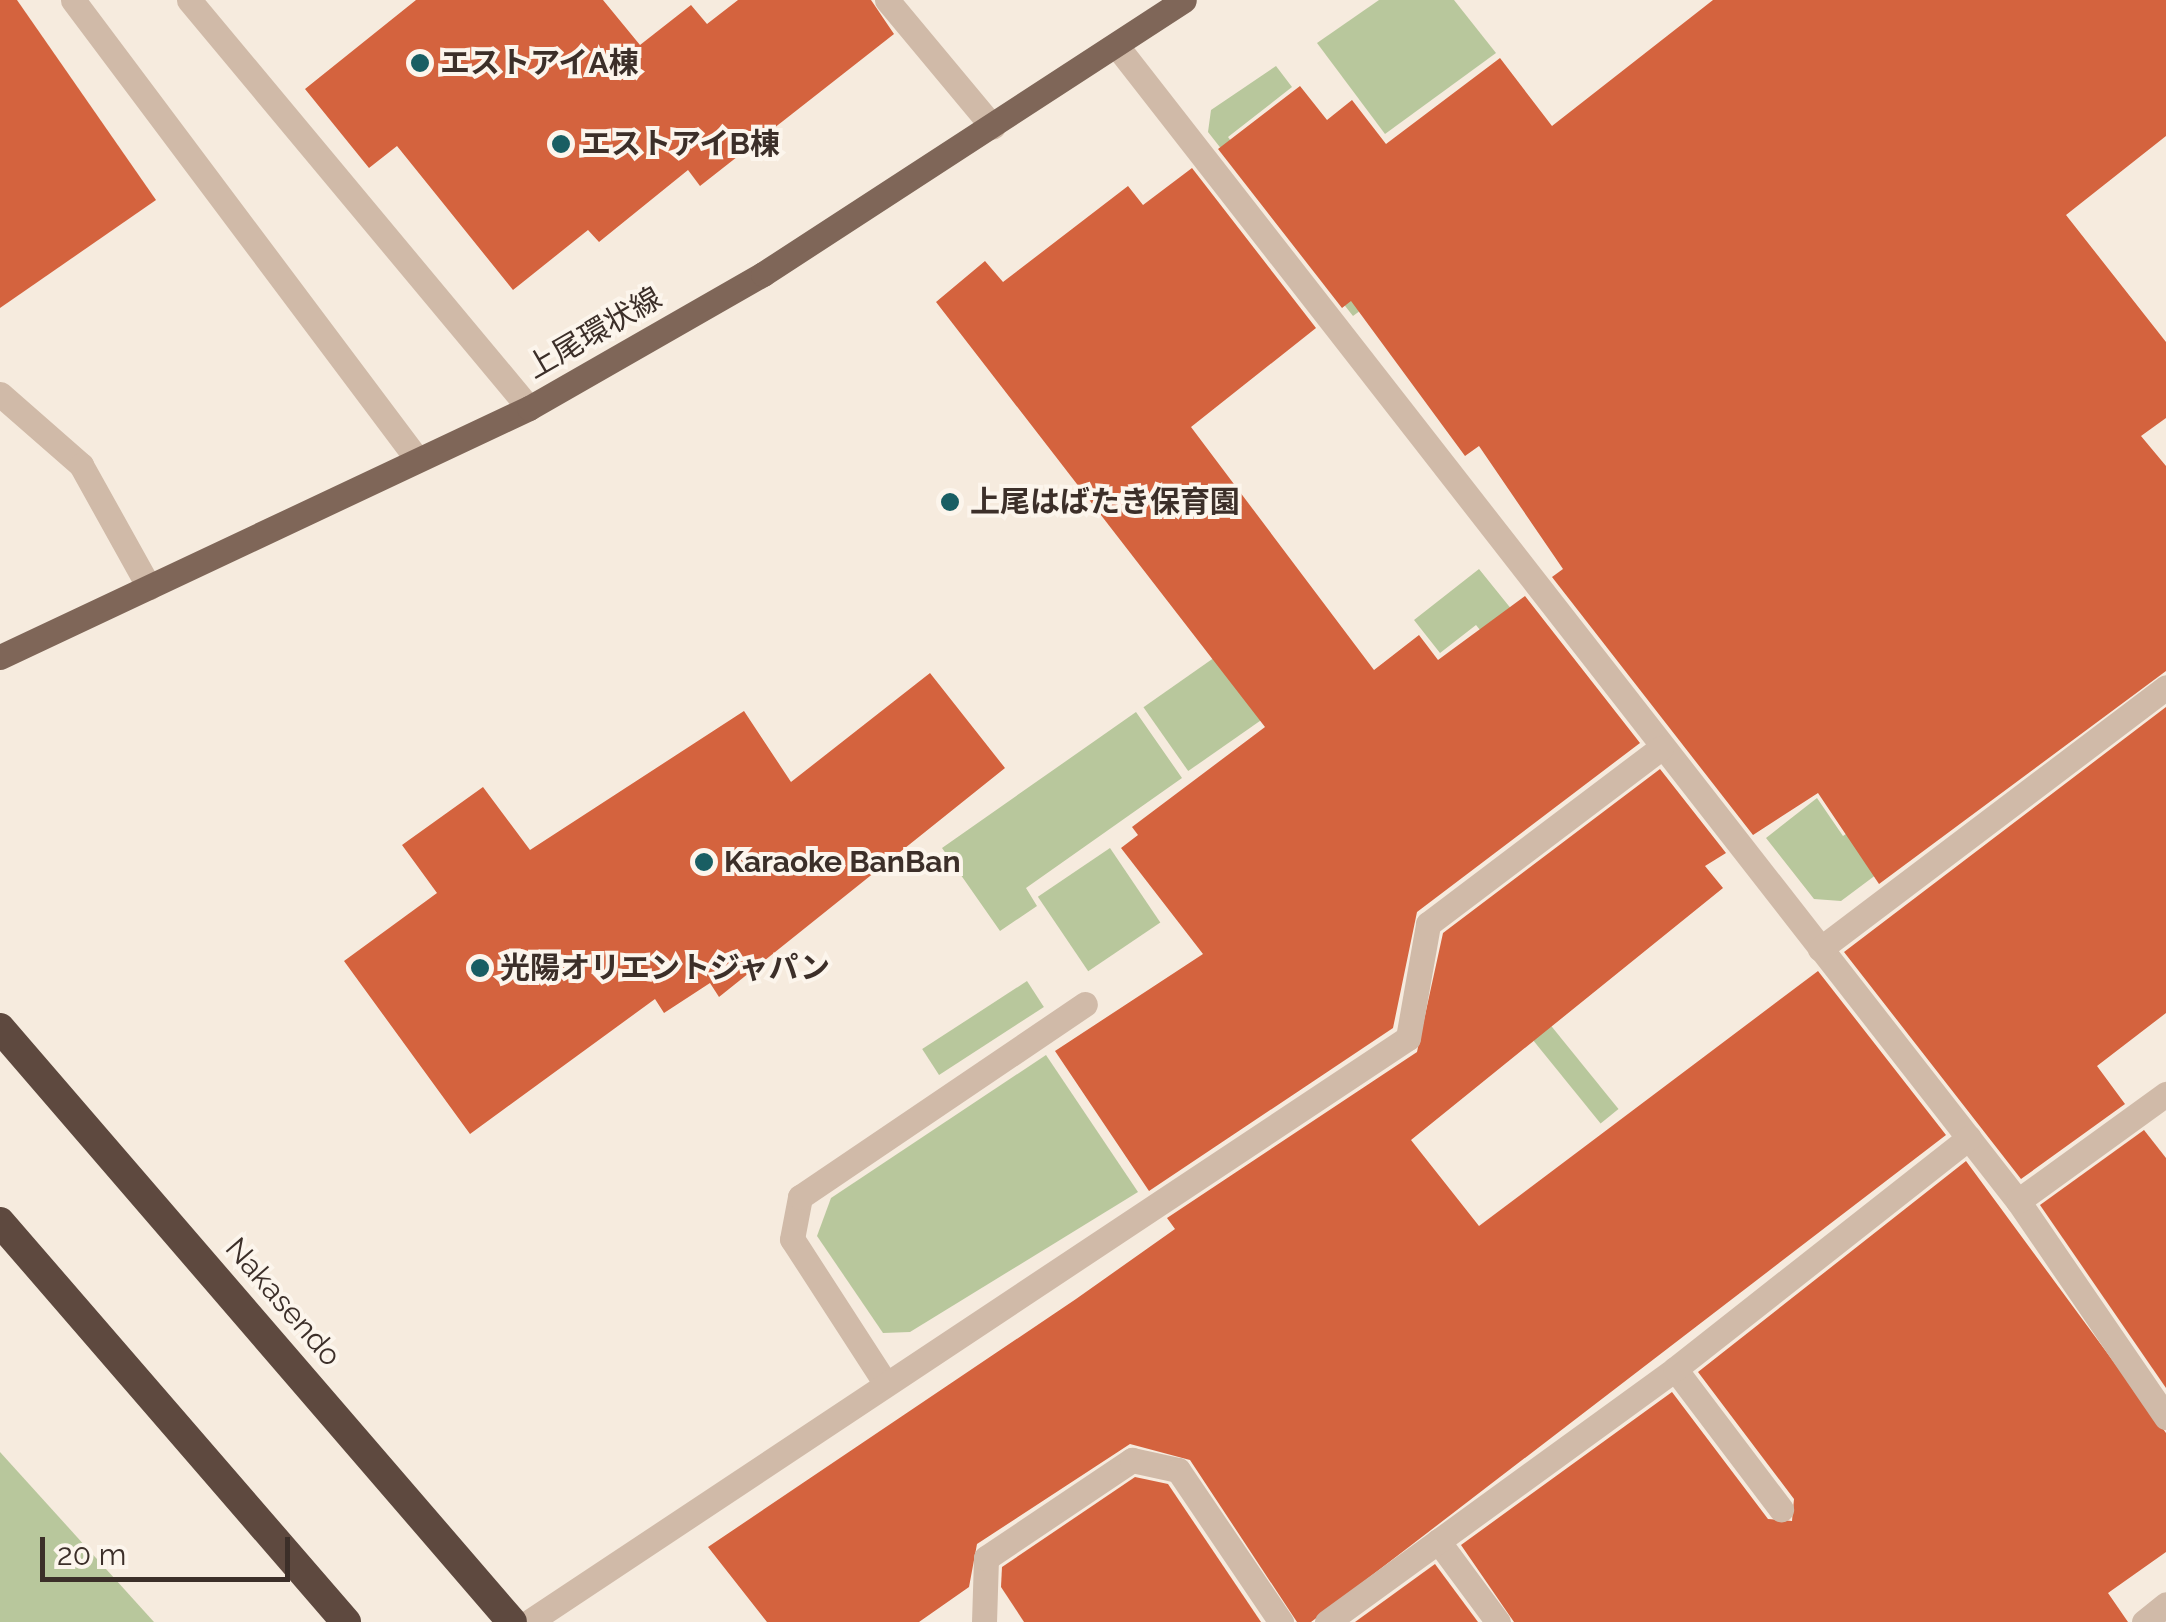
<!DOCTYPE html>
<meta charset="utf-8">
<style>
body{margin:0}
#map{position:relative;width:2166px;height:1622px;overflow:hidden;background:#f6ebde;font-family:Raleway,"Noto Sans JP",sans-serif}
div>[style]{position:absolute}
.green>*{inset:0;background:#b8c79c;transform-origin:0 0}
.building>*{inset:0;background:#d4633e}
.minor>*{height:25px;margin:-12.5px;padding:0 12.5px;transform-origin:12.5px;border-radius:12.5px;background:#d0baa8}
.major>*{height:25px;margin:-12.5px;padding:0 12.5px;transform-origin:12.5px;border-radius:12.5px;background:#7f6658}
.highway>*{height:30px;margin:-15px;padding:0 15px;transform-origin:15px;border-radius:15px;background:#5e493f}
.dots>*{width:28px;height:28px;translate:-50% -50%;box-sizing:border-box;border:5px solid #fcf5ec;border-radius:50%}
span{translate:-50% -50%;white-space:nowrap;text-align:center;line-height:1.15;-webkit-text-stroke:8px #fcf5ec;paint-order:stroke}
.poi-label{font-size:30px;color:#3c2f29;font-weight:700}
.left{translate:0 -50%;text-align:left}
.street-label{font-size:30px;color:#3c2f29}
.scale{position:absolute;left:40px;top:1537px;width:250px;height:45px;box-sizing:border-box;border:5px solid #3c2f29;border-top:0;padding-left:12px;font-size:30px;line-height:35px;white-space:nowrap;color:#3c2f29;-webkit-text-stroke:8px #fcf5ec;paint-order:stroke}
</style>
<div id="map">
<div class="green">
<i style="clip-path:polygon(1379px 0,1454px 0,1496px 53px,1385px 134px,1317px 43px)"></i>
<i style="clip-path:polygon(1276px 66px,1292px 87px,1228px 137px,1324px 265px,1460px 237px,1353px 316px,1208px 132px,1211px 110px)"></i>
<i style="clip-path:polygon(1479px 569px,1587px 703px,1559px 727px,1476px 625px,1440px 653px,1414px 620px)"></i>
<i style="left:1218px;top:655px;width:78px;height:91px;rotate:55deg"></i>
<i style="clip-path:polygon(1136px 712px,1182px 778px,1026px 888px,1037px 906px,1000px 931px,942px 848px)"></i>
<i style="clip-path:polygon(2051px 744px,1841px 901px,1814px 899px,1766px 838px,1817px 798px,1843px 836px,1972px 746px)"></i>
<i style="left:1110px;top:848px;width:90px;height:87px;rotate:56deg"></i>
<i style="left:1027px;top:981px;width:31px;height:125px;rotate:57deg"></i>
<i style="left:1531px;top:1001px;width:139px;height:23px;rotate:51deg"></i>
<i style="clip-path:polygon(1046px 1055px,1138px 1192px,910px 1332px,883px 1333px,817px 1236px,831px 1198px)"></i>
<i style="clip-path:polygon(0 1452px,154px 1622px,0 1622px)"></i>
</div>
<div class="building">
<i style="clip-path:polygon(0 0,17px 0,156px 200px,0 308px)"></i>
<i style="clip-path:polygon(416px 0,603px 0,640px 45px,691px 5px,707px 24px,738px 0,871px 0,894px 34px,700px 186px,688px 170px,599px 242px,588px 230px,513px 290px,397px 146px,369px 168px,305px 89px)"></i>
<i style="clip-path:polygon(1713px 0,2166px 0,2166px 136px,2066px 215px,2166px 342px,2166px 418px,2141px 436px,2166px 466px,2166px 671px,1879px 884px,1818px 793px,1753px 835px,1552px 577px,1563px 569px,1479px 446px,1465px 456px,1351px 301px,1342px 308px,1218px 149px,1300px 86px,1327px 120px,1352px 100px,1386px 144px,1500px 58px,1552px 126px)"></i>
<i style="clip-path:polygon(1192px 168px,1316px 328px,1191px 427px,1374px 670px,1419px 635px,1438px 660px,1525px 596px,1640px 743px,1417px 912px,1393px 1028px,1149px 1191px,1055px 1051px,1203px 954px,1121px 848px,1138px 835px,1132px 827px,1265px 727px,936px 302px,985px 261px,1003px 282px,1128px 186px,1143px 205px)"></i>
<i style="clip-path:polygon(930px 673px,1005px 768px,719px 997px,710px 983px,664px 1013px,655px 999px,470px 1134px,344px 961px,437px 893px,402px 845px,483px 787px,530px 850px,744px 711px,791px 782px)"></i>
<i style="clip-path:polygon(2166px 707px,2166px 1013px,2097px 1066px,2125px 1104px,2021px 1179px,1844px 952px)"></i>
<i style="clip-path:polygon(1660px 769px,1726px 853px,1705px 866px,1723px 888px,1411px 1140px,1479px 1226px,1818px 971px,1946px 1135px,1311px 1622px,1297px 1622px,1190px 1460px,1130px 1444px,977px 1544px,969px 1587px,919px 1622px,767px 1622px,708px 1547px,1076px 1299px,1175px 1229px,1167px 1218px,1417px 1052px,1443px 933px)"></i>
<i style="clip-path:polygon(2144px 1130px,2166px 1158px,2166px 1388px,2040px 1205px)"></i>
<i style="clip-path:polygon(1966px 1161px,2166px 1433px,2166px 1552px,2108px 1593px,2128px 1622px,1514px 1622px,1461px 1545px,1672px 1392px,1768px 1519px,1792px 1521px,1794px 1499px,1698px 1372px)"></i>
<i style="clip-path:polygon(1135px 1477px,1168px 1484px,1261px 1622px,1024px 1622px,1001px 1587px,1002px 1567px)"></i>
<i style="clip-path:polygon(1435px 1564px,1478px 1622px,1355px 1622px)"></i>
</div>
<div class="minor">
<i style="left:73px;top:0;width:574px;rotate:53.15deg"></i>
<i style="left:189px;top:0;width:531px;rotate:50.19deg"></i>
<i style="left:887px;top:0;width:165px;rotate:50.2deg"></i>
<i style="left:1116px;top:45px;width:1466px;rotate:52.04deg"></i>
<i style="left:2018px;top:1201px;width:262px;rotate:55.6deg"></i>
<i style="left:0;top:394px;width:108px;rotate:41.2deg"></i>
<i style="left:81px;top:465px;width:140px;rotate:60.9deg"></i>
<i style="left:1820px;top:949px;width:434px;rotate:-37.1deg"></i>
<i style="left:2018px;top:1201px;width:183px;rotate:-35.9deg"></i>
<i style="left:1675px;top:1369px;width:176px;rotate:52.9deg"></i>
<i style="left:884px;top:1381px;width:169px;rotate:-122.9deg"></i>
<i style="left:792px;top:1239px;width:43px;rotate:-79.2deg"></i>
<i style="left:800px;top:1197px;width:344px;rotate:-34.1deg"></i>
<i style="left:1438px;top:1541px;width:101px;rotate:53.5deg"></i>
<i style="left:529px;top:1622px;width:1055px;rotate:-33.6deg"></i>
<i style="left:1408px;top:1038px;width:116px;rotate:-80deg"></i>
<i style="left:1428px;top:924px;width:292px;rotate:-37.1deg"></i>
<i style="left:984px;top:1622px;width:64px;rotate:-88.2deg"></i>
<i style="left:986px;top:1558px;width:176px;rotate:-33.9deg"></i>
<i style="left:1132px;top:1460px;width:47px;rotate:12.3deg"></i>
<i style="left:1178px;top:1470px;width:184px;rotate:55.9deg"></i>
<i style="left:1327px;top:1622px;width:430px;rotate:-36deg"></i>
<i style="left:1675px;top:1369px;width:374px;rotate:-38.2deg"></i>
<i style="left:2144px;top:1622px;width:28px;rotate:-39deg"></i>
</div>
<div class="major">
<i style="left:0;top:657px;width:585px;rotate:-25.21deg"></i>
<i style="left:529px;top:408px;width:270px;rotate:-29.8deg"></i>
<i style="left:763px;top:274px;width:502px;rotate:-33.06deg"></i>
</div>
<div class="highway">
<i style="left:0;top:1028px;width:784px;rotate:49.24deg"></i>
<i style="left:0;top:1222px;width:529px;rotate:49.14deg"></i>
</div>
<div class="dots">
<i style="left:420px;top:63px;background:#195e63"></i>
<i style="left:561px;top:144px;background:#195e63"></i>
<i style="left:950px;top:502px;background:#195e63"></i>
<i style="left:704px;top:862px;background:#195e63"></i>
<i style="left:480px;top:968px;background:#195e63"></i>
</div>
<div class="poi-label">
<span class="left" style="left:440px;top:63px">エストアイA棟</span>
<span class="left" style="left:581px;top:144px">エストアイB棟</span>
<span class="left" style="left:970px;top:502px">上尾はばたき保育園</span>
<span class="left" style="left:724px;top:862px">Karaoke BanBan</span>
<span class="left" style="left:500px;top:968px">光陽オリエントジャパン</span>
</div>
<div class="street-label">
<span style="left:594px;top:333px;rotate:-30deg">上尾環状線</span>
<span style="left:283px;top:1302px;rotate:49deg">Nakasendo</span>
</div>
<div class="scale">20 m</div>
</div>
